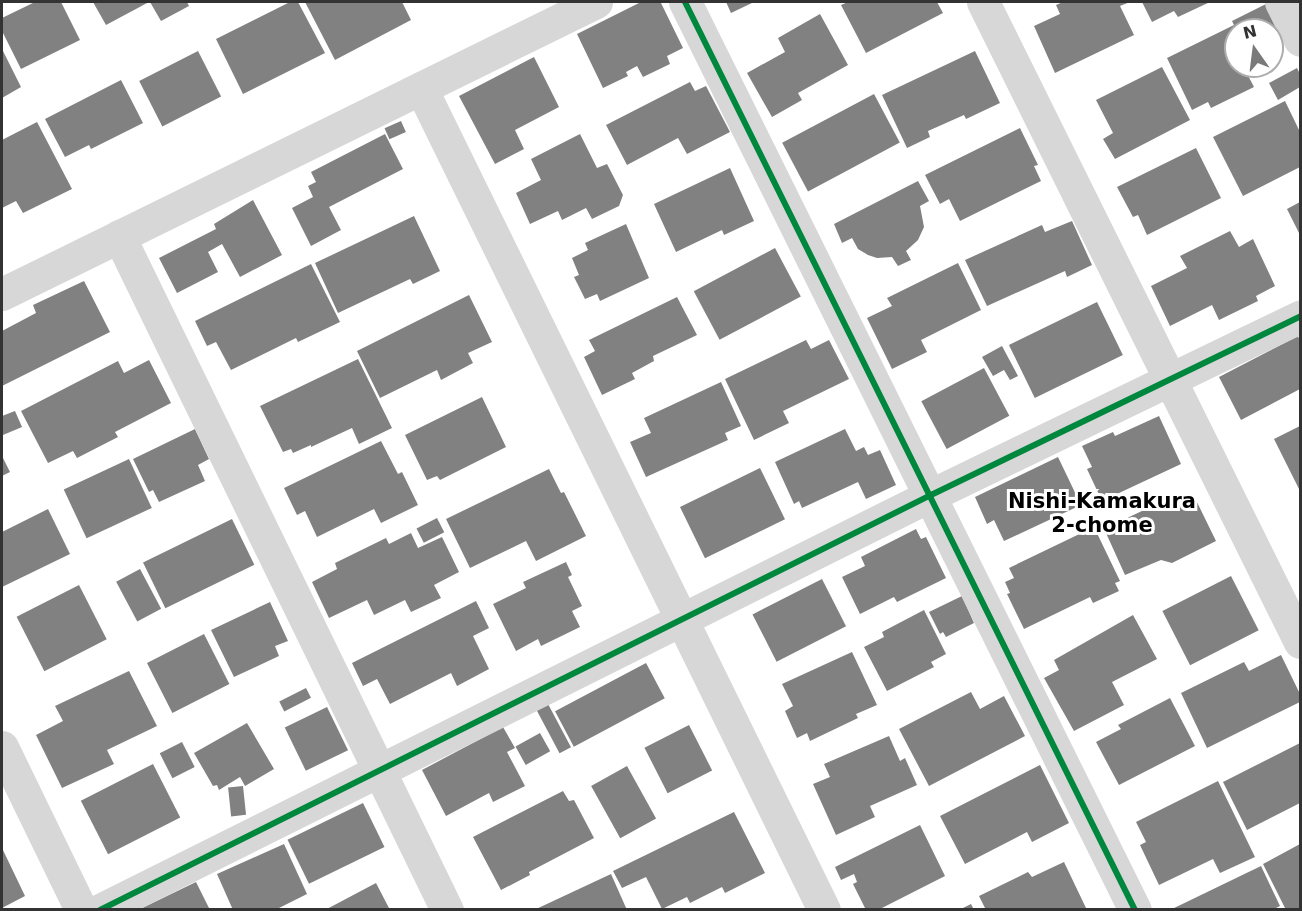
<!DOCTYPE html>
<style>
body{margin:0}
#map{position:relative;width:1302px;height:911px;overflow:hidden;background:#fff;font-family:"DejaVu Sans",sans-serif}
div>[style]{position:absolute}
.building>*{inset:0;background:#818181;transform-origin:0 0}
.minor>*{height:33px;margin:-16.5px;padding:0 16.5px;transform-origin:16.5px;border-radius:16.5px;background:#d7d7d7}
.cycleway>*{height:6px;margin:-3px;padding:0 3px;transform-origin:3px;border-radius:3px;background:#00873e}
span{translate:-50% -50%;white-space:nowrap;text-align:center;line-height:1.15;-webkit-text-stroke:6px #fff;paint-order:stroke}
.neighbourhood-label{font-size:21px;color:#000;font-weight:700}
.frame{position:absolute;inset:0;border:3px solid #333;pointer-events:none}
.north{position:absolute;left:1224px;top:18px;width:60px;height:60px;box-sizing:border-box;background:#fff;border:2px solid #adadad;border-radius:50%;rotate:346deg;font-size:16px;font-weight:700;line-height:24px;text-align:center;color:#333}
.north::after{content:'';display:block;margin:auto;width:21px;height:27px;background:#7a7a7a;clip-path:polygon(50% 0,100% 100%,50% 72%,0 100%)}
</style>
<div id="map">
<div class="building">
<i style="clip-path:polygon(35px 2px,61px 2px,80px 40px,21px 69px,2px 31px,2px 18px)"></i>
<i style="clip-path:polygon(93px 2px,149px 2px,106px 25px)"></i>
<i style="clip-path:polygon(150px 2px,187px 2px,189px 6px,161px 21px)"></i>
<i style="clip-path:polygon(290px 2px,298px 2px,325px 53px,243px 94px,216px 39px)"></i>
<i style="clip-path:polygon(305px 2px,402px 2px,411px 20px,335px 60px)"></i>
<i style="clip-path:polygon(641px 2px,661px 3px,683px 48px,667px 56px,670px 64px,643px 77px,637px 66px,626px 72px,628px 76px,603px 88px,577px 34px)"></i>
<i style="clip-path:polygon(726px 2px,754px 2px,731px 13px)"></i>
<i style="clip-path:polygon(848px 2px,937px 2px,943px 13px,866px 53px,841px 5px)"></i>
<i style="clip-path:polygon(1063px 2px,1130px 2px,1120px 6px,1134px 35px,1055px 73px,1034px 26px,1060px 14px,1056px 5px)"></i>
<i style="clip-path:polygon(1142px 2px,1210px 2px,1178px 17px,1174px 11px,1152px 22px)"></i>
<i style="clip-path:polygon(1266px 4px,1285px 42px,1272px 49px,1272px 30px,1236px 30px,1236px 66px,1243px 66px,1254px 87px,1211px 108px,1208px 102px,1192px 110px,1167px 58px,1234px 25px,1232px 21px)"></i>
<i style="clip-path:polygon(820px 14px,848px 65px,798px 93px,802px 100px,772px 117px,747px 73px,785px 52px,778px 38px)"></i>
<i style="clip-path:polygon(2px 49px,21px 87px,2px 98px)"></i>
<i style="left:198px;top:51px;width:51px;height:66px;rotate:63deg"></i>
<i style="clip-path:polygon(975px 51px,1000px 103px,966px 119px,964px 115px,928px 131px,930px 137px,907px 148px,882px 95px)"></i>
<i style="clip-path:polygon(534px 57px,559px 107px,515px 130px,524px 149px,495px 164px,459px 96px)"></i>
<i style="clip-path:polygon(1162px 67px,1190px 120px,1115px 159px,1103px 139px,1113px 133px,1096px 100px)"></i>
<i style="clip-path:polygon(1297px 68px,1300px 74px,1300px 87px,1278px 100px,1269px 83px)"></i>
<i style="clip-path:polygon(121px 80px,143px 123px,91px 149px,89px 145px,65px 157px,45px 119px)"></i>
<i style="clip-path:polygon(690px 82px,695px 91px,706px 86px,730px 132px,687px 154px,678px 138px,627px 165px,606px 125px)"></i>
<i style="left:874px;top:94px;width:55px;height:104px;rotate:62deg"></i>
<i style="clip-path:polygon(1285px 101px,1300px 132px,1300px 167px,1243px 196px,1213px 137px)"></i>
<i style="left:401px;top:121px;width:12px;height:18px;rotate:66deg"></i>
<i style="clip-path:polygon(37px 122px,72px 189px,23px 213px,16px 201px,2px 208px,2px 140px)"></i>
<i style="clip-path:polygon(1020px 128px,1038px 165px,1034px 166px,1041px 181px,960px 221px,949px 199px,940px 204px,925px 175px)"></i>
<i style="clip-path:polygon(385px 134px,403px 169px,329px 207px,341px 230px,311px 246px,292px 208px,313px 197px,308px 186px,316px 182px,311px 172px)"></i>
<i style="clip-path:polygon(580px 134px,597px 168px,607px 164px,623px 195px,619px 206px,592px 219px,586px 208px,562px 220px,558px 211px,530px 224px,516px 193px,541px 180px,531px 159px)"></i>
<i style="clip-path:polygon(1196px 148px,1221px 198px,1147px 235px,1138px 215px,1133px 217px,1117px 187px)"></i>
<i style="clip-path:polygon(730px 168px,754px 221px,724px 235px,722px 230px,676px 252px,654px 204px)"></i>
<i style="clip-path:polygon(918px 181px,929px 201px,920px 206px,924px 227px,918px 240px,906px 251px,911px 260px,898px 266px,892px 257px,877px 258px,868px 255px,858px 249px,852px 238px,842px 243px,834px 224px)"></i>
<i style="clip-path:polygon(253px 200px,282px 255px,240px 277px,222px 244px,208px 252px,218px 272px,177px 293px,159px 258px,216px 229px,214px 224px)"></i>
<i style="clip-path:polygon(1300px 202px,1300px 235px,1287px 209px)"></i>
<i style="clip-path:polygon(414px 216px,440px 271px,413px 284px,410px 279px,338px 313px,315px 263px)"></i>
<i style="clip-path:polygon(1072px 221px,1092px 265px,1067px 277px,1065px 271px,987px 306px,965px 260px,1042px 225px,1045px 232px)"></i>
<i style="clip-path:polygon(626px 224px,649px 278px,600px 301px,597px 294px,585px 299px,574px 277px,579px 275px,572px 258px,588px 250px,585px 243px)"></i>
<i style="clip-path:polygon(1230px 231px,1239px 247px,1253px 239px,1275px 286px,1256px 296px,1258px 301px,1219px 320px,1212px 305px,1170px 326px,1151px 286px,1187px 268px,1180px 256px)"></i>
<i style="left:775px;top:248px;width:55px;height:92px;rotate:62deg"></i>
<i style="clip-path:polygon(958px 263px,981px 310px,921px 340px,927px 352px,892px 369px,867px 318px,892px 306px,887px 298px)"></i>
<i style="clip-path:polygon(311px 264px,340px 322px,298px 342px,296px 338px,231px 370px,216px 342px,207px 346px,195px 321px)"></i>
<i style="clip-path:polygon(84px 281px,110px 332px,2px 386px,2px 331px,36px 313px,33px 305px)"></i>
<i style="clip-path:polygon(469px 295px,492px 342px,468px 353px,473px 363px,441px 380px,437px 370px,380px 398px,357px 351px)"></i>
<i style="clip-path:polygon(677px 297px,697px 335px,653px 356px,654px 361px,632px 373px,635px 379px,602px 395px,584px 357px,595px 351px,589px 340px)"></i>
<i style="left:1097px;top:302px;width:59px;height:98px;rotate:64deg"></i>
<i style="clip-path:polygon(1298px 336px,1300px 341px,1300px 389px,1241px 420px,1219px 377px)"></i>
<i style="clip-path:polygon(806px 340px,811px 349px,829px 340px,849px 379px,783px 411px,789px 423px,754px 440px,725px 379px)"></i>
<i style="clip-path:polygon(1002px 346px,1018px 376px,1010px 380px,1004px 370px,993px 376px,982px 357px)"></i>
<i style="clip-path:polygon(358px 359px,392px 428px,359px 444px,352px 428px,311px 447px,311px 445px,293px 453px,291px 449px,283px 452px,260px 406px)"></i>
<i style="clip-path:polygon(149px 360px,171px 403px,115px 432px,118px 437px,77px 458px,73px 451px,48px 463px,21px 411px,118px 361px,124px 373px)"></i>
<i style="left:984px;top:368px;width:54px;height:71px;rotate:62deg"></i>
<i style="clip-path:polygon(721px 382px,741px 426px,725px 433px,728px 440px,646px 477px,630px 442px,651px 433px,644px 418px)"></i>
<i style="clip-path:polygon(482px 397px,506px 447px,440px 480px,437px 476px,427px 480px,405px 435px)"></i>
<i style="clip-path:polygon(15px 411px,22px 427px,3px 435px,2px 416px)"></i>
<i style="clip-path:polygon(1159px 416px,1181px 464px,1102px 501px,1087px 469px,1092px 467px,1082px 446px,1113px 432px,1115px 436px)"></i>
<i style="clip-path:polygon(1300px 426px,1300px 491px,1274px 439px)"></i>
<i style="clip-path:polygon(195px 429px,209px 459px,198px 465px,205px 481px,159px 502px,153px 490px,149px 492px,133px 459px)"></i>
<i style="clip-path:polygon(845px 429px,856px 451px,864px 447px,868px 455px,880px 450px,896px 485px,866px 499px,858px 482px,802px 508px,799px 501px,794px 504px,775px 462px)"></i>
<i style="clip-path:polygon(381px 441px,398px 474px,402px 472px,418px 505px,381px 523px,374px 509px,317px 537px,305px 511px,297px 515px,284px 488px)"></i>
<i style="clip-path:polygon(2px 456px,10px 472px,2px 476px)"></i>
<i style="clip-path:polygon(1058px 457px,1081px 505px,1004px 541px,994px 520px,987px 524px,975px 497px)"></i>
<i style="left:129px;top:459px;width:54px;height:72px;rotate:65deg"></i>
<i style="left:760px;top:468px;width:57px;height:89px;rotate:64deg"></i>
<i style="clip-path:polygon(549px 469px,561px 493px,564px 492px,586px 536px,536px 561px,526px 541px,470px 568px,446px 519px)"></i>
<i style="clip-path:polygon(1174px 496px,1177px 504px,1194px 496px,1216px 541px,1172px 563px,1161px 560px,1125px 575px,1106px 533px,1130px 524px,1127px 518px)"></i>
<i style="clip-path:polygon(48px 509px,70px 554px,2px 587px,2px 532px)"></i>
<i style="left:437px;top:518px;width:16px;height:23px;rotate:63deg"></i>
<i style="left:232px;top:519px;width:51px;height:99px;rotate:64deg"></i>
<i style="clip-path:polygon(1094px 527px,1120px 581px,1115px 583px,1119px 591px,1093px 603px,1090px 597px,1024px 629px,1007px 594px,1010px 593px,1005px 582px,1014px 578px,1009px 568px)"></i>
<i style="clip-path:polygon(916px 529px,921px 539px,926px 537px,946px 578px,897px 602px,894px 597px,860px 614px,842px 577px,865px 566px,861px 557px)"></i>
<i style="clip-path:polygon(411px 533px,418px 548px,442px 537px,459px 572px,434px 585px,441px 598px,411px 612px,405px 600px,374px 615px,367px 600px,329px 618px,312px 582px,337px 569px,335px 563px,386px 538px,389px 544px)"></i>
<i style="clip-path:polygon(566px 562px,572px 575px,568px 577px,582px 606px,572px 611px,580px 627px,541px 646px,538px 639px,516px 651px,493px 604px,526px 588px,523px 582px)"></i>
<i style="left:140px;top:569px;width:45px;height:27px;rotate:62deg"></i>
<i style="left:1231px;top:576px;width:61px;height:77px;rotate:63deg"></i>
<i style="left:822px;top:579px;width:53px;height:78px;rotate:63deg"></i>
<i style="left:79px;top:585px;width:61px;height:70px;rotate:63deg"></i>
<i style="clip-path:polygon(962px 596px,974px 623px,946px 637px,943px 632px,940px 634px,929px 612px)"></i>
<i style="clip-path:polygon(476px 601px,489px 628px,473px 636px,489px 669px,457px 686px,451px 673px,390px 704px,377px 679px,363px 686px,352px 663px)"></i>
<i style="clip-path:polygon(270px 602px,288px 641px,275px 646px,279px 656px,234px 677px,211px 630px)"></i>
<i style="clip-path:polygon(924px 610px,946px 654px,931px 662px,934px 667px,887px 691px,864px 647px,884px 637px,882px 632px)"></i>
<i style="clip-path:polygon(1133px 615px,1157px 659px,1112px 682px,1124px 705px,1074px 731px,1044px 678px,1059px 670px,1054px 660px)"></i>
<i style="left:204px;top:634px;width:56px;height:64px;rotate:63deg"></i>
<i style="clip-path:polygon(852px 652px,877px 705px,856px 714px,858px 718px,810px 741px,807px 733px,797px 738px,785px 711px,793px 706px,782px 684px)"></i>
<i style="clip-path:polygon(1281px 655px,1300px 694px,1300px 702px,1207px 748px,1181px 693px,1244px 662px,1249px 671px)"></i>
<i style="left:646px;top:663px;width:40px;height:103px;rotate:62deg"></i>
<i style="clip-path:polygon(129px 671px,157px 726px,107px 750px,114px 764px,62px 788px,36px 735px,63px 721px,55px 706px)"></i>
<i style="left:306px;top:688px;width:11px;height:30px;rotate:63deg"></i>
<i style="clip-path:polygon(971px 692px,980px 709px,1004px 696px,1025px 736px,929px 786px,899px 729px)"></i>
<i style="clip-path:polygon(1170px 698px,1195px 746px,1119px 785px,1096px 742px,1121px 729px,1118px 725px)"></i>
<i style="left:548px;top:704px;width:49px;height:13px;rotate:62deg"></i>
<i style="left:327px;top:707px;width:48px;height:47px;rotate:64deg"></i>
<i style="clip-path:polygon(247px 723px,274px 769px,245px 786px,240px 777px,219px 790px,217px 785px,213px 786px,194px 753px)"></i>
<i style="left:689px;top:725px;width:51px;height:50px;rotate:63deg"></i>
<i style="clip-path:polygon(503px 727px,515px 748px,507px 752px,525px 786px,493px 802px,489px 793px,446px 816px,422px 770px)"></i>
<i style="left:540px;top:733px;width:21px;height:28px;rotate:61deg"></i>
<i style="clip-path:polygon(889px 736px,900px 761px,905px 758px,917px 785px,870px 806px,875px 817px,836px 835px,813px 784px,830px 777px,824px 764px)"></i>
<i style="left:182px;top:742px;width:28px;height:25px;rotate:63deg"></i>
<i style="clip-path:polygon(1300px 743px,1300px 803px,1247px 830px,1223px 782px)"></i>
<i style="left:153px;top:764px;width:60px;height:81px;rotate:63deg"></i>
<i style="clip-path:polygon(1040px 765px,1069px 823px,1032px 842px,1027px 832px,965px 864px,940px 816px)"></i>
<i style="left:627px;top:766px;width:60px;height:41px;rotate:61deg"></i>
<i style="clip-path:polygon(1218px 781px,1255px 857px,1220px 873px,1213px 859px,1159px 885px,1140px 845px,1146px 842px,1136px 822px)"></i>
<i style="left:243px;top:786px;width:29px;height:15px;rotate:84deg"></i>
<i style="clip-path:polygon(563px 791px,569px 801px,574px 800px,594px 838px,529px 872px,530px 875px,501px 890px,473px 837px)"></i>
<i style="left:363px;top:803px;width:49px;height:84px;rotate:64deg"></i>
<i style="clip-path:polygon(734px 812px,765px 873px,725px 893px,722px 887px,690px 903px,687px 897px,662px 909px,646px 877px,622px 888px,613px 871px)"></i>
<i style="clip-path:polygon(920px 825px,945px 876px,878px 910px,866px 910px,853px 884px,857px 882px,854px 874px,841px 880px,835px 867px)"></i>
<i style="clip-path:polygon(284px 844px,307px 894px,275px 910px,233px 910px,217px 874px)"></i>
<i style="clip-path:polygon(1300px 844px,1300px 910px,1286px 910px,1263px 864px)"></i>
<i style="clip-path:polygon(2px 848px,25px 896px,2px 908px)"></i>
<i style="clip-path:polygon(1064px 862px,1086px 908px,986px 910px,979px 896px,1028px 872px,1032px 877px)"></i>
<i style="clip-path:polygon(1261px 866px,1280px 906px,1272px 910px,1170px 910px)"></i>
<i style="clip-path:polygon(611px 874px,627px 910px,534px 910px)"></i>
<i style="clip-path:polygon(196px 882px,210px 910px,138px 910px)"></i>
<i style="clip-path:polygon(376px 883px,390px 910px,325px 910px)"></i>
<i style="clip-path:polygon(971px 904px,974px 910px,959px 910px)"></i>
</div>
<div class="minor">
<i style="left:685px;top:2px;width:1013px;rotate:63.64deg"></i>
<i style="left:983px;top:2px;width:714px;rotate:63.65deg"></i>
<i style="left:1281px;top:2px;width:42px;rotate:63.4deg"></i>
<i style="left:421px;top:88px;width:915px;rotate:63.88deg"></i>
<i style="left:119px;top:236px;width:750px;rotate:64.05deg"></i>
<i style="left:2px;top:294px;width:662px;rotate:-26.18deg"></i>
<i style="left:2px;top:747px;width:181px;rotate:64.1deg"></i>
<i style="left:100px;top:910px;width:929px;rotate:-26.54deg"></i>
<i style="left:931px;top:495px;width:410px;rotate:-25.8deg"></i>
</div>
<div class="cycleway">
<i style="left:685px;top:2px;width:1013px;rotate:63.64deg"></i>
<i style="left:100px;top:910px;width:929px;rotate:-26.54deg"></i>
<i style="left:931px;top:495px;width:410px;rotate:-25.8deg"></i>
</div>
<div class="neighbourhood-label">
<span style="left:1102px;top:513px">Nishi-Kamakura<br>2-chome</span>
</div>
<div class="frame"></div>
<div class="north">N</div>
</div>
